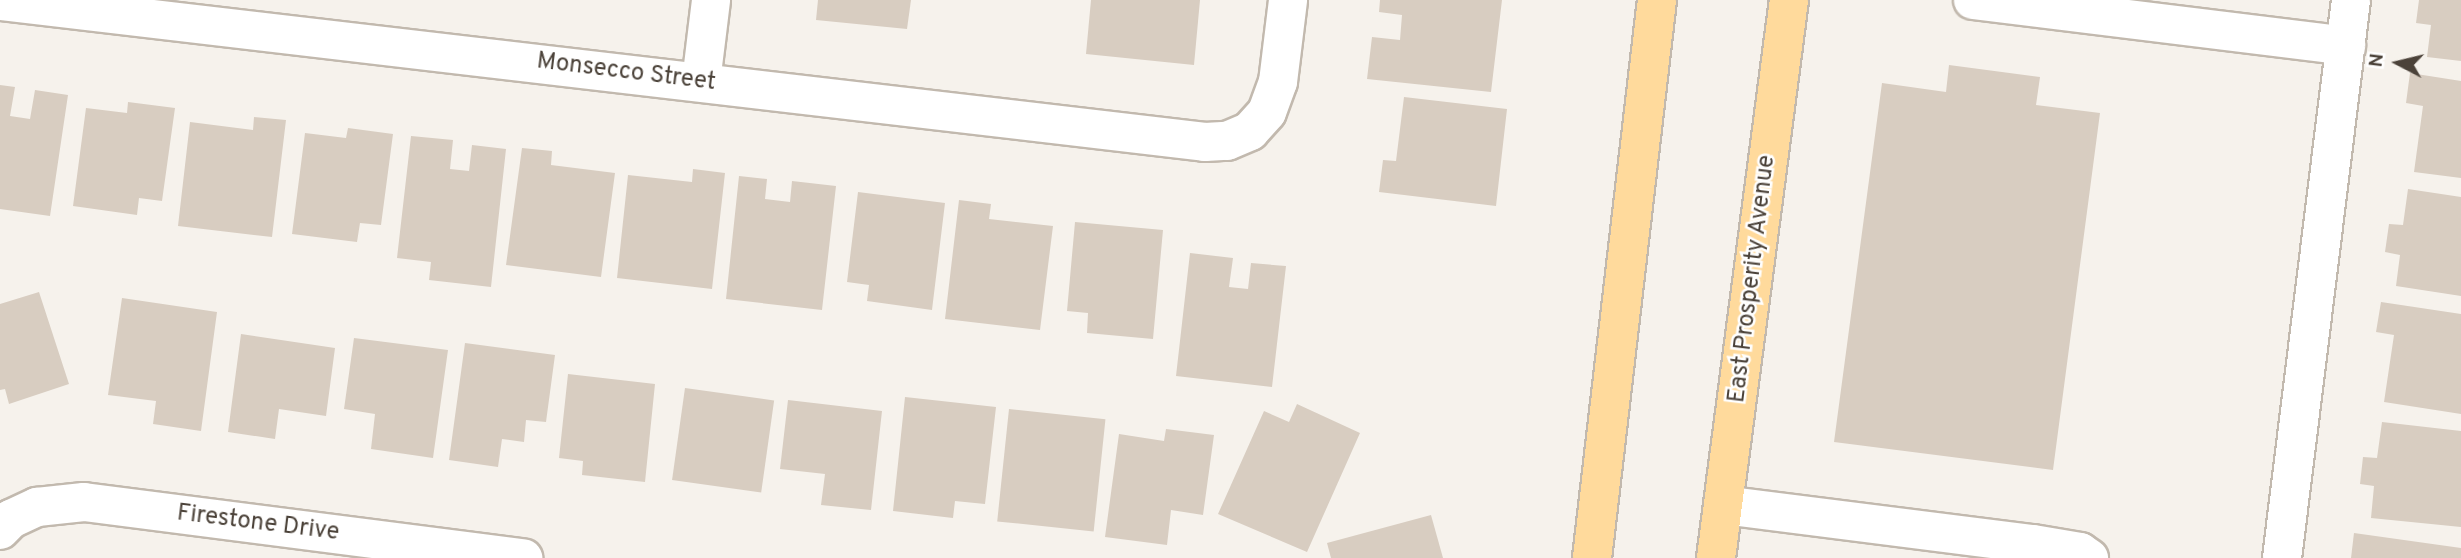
<!DOCTYPE html>
<style>
body{margin:0}
#map{position:relative;width:2461px;height:558px;overflow:hidden;background:#f6f2ec;font-family:Overpass,sans-serif}
div>[style]{position:absolute}
.building>*{inset:0;background:#d8cdc1;transform-origin:0 0}
.roads{filter:drop-shadow(2px 0 #c2b9ae) drop-shadow(-2px 0 #c2b9ae) drop-shadow(0 2px #c2b9ae) drop-shadow(0 -2px #c2b9ae)}
.minor>*{height:38px;margin:-19px;padding:0 19px;transform-origin:19px;border-radius:19px;background:#fff}
.major>*{height:38px;margin:-19px;padding:0 19px;transform-origin:19px;border-radius:19px;background:#ffda9c}
span{translate:-50% -50%;white-space:nowrap;text-align:center;line-height:1.15;-webkit-text-stroke:5px #fff;paint-order:stroke}
.street-label{font-size:24px;color:#4b4239}
.north{position:absolute;left:2363px;top:28px;width:70px;height:70px;-webkit-text-stroke:5px #fff;paint-order:stroke;rotate:277deg;font-size:19px;font-weight:700;line-height:28px;text-align:center;color:#4b4239}
.north::after{content:'';display:block;margin:auto;width:24px;height:32px;background:#4b4239;clip-path:polygon(50% 0,100% 100%,50% 72%,0 100%)}
</style>
<div id="map">
<div class="building">
<i style="clip-path:polygon(818px 0,911px 0,907px 29px,816px 20px)"></i>
<i style="clip-path:polygon(1091px 0,1200px 0,1194px 65px,1086px 54px)"></i>
<i style="clip-path:polygon(1380px 0,1502px 0,1491px 92px,1367px 79px,1372px 37px,1400px 40px,1402px 15px,1379px 12px)"></i>
<i style="clip-path:polygon(2419px 0,2461px 0,2461px 61px,2427px 57px,2431px 25px,2416px 23px)"></i>
<i style="clip-path:polygon(1949px 65px,2040px 77px,2036px 105px,2100px 113px,2053px 470px,1834px 442px,1882px 83px,1946px 92px)"></i>
<i style="clip-path:polygon(2410px 73px,2461px 81px,2461px 178px,2414px 172px,2423px 106px,2406px 103px)"></i>
<i style="clip-path:polygon(0 85px,15px 87px,10px 116px,30px 119px,35px 90px,68px 95px,50px 216px,0 209px)"></i>
<i style="clip-path:polygon(1404px 97px,1507px 109px,1496px 206px,1379px 192px,1383px 160px,1396px 161px)"></i>
<i style="clip-path:polygon(128px 102px,175px 108px,162px 201px,139px 198px,137px 215px,73px 206px,86px 108px,127px 113px)"></i>
<i style="clip-path:polygon(254px 117px,286px 120px,272px 237px,178px 226px,190px 122px,253px 130px)"></i>
<i style="clip-path:polygon(348px 128px,393px 134px,381px 225px,360px 223px,357px 242px,292px 234px,305px 133px,346px 138px)"></i>
<i style="clip-path:polygon(411px 136px,453px 140px,450px 169px,469px 171px,472px 145px,506px 149px,491px 287px,429px 280px,431px 262px,397px 258px)"></i>
<i style="clip-path:polygon(522px 148px,552px 151px,551px 165px,615px 173px,601px 277px,506px 265px)"></i>
<i style="clip-path:polygon(693px 169px,725px 173px,712px 289px,617px 278px,628px 175px,692px 182px)"></i>
<i style="clip-path:polygon(739px 176px,767px 179px,765px 199px,790px 202px,792px 181px,836px 186px,822px 310px,726px 299px)"></i>
<i style="clip-path:polygon(2408px 189px,2461px 197px,2461px 296px,2396px 286px,2400px 255px,2385px 252px,2389px 224px,2403px 225px)"></i>
<i style="clip-path:polygon(858px 192px,945px 203px,932px 310px,867px 301px,869px 285px,847px 282px)"></i>
<i style="clip-path:polygon(959px 200px,991px 204px,989px 219px,1053px 226px,1040px 330px,945px 319px)"></i>
<i style="clip-path:polygon(1075px 222px,1163px 230px,1153px 339px,1087px 333px,1088px 313px,1067px 311px)"></i>
<i style="clip-path:polygon(1190px 253px,1233px 258px,1229px 287px,1248px 289px,1251px 263px,1286px 266px,1272px 387px,1176px 376px)"></i>
<i style="clip-path:polygon(39px 292px,69px 384px,9px 404px,5px 389px,0 390px,0 304px)"></i>
<i style="clip-path:polygon(122px 298px,217px 312px,201px 431px,153px 424px,156px 401px,108px 395px)"></i>
<i style="clip-path:polygon(2381px 302px,2461px 314px,2461px 414px,2384px 402px,2394px 335px,2376px 332px)"></i>
<i style="clip-path:polygon(241px 334px,335px 348px,326px 416px,279px 409px,275px 439px,228px 432px)"></i>
<i style="clip-path:polygon(354px 338px,448px 350px,433px 458px,371px 449px,375px 414px,344px 409px)"></i>
<i style="clip-path:polygon(465px 343px,555px 355px,546px 422px,526px 420px,524px 442px,502px 439px,498px 467px,449px 460px)"></i>
<i style="clip-path:polygon(568px 374px,655px 384px,645px 482px,582px 475px,583px 461px,559px 458px)"></i>
<i style="left:685px;top:388px;width:90px;height:93px;rotate:8deg"></i>
<i style="clip-path:polygon(905px 397px,996px 407px,985px 504px,955px 501px,953px 518px,893px 511px)"></i>
<i style="clip-path:polygon(788px 400px,882px 411px,871px 510px,821px 505px,825px 474px,780px 469px)"></i>
<i style="clip-path:polygon(1297px 404px,1360px 433px,1307px 552px,1218px 514px,1264px 411px,1289px 422px)"></i>
<i style="left:1009px;top:409px;width:97px;height:113px;rotate:6deg"></i>
<i style="clip-path:polygon(2382px 422px,2461px 431px,2461px 527px,2371px 518px,2374px 486px,2360px 484px,2363px 457px,2377px 458px)"></i>
<i style="clip-path:polygon(1166px 429px,1214px 435px,1203px 515px,1171px 510px,1167px 545px,1105px 537px,1119px 434px,1164px 441px)"></i>
<i style="clip-path:polygon(1431px 515px,1443px 558px,1331px 558px,1327px 543px)"></i>
<i style="clip-path:polygon(2354px 533px,2461px 548px,2461px 558px,2351px 558px)"></i>
</div>
<div class="roads">
<div class="minor">
<i style="left:1973px;top:0;width:376px;rotate:7deg"></i>
<i style="left:0;top:1px;width:1213px;rotate:6.67deg"></i>
<i style="left:1205px;top:142px;width:22px;rotate:-3deg"></i>
<i style="left:1227px;top:141px;width:25px;rotate:-23deg"></i>
<i style="left:1250px;top:131px;width:25px;rotate:-48deg"></i>
<i style="left:1267px;top:112px;width:32px;rotate:-70deg"></i>
<i style="left:1278px;top:82px;width:83px;rotate:-83deg"></i>
<i style="left:701px;top:82px;width:83px;rotate:-83deg"></i>
<i style="left:1723px;top:505px;width:312px;rotate:7.2deg"></i>
<i style="left:2033px;top:544px;width:48px;rotate:9.7deg"></i>
<i style="left:2080px;top:552px;width:11px;rotate:34deg"></i>
<i style="left:0;top:530px;width:16px;rotate:-45deg"></i>
<i style="left:11px;top:519px;width:29px;rotate:-25deg"></i>
<i style="left:37px;top:507px;width:47px;rotate:-6.1deg"></i>
<i style="left:84px;top:502px;width:443px;rotate:7.3deg"></i>
<i style="left:2282px;top:558px;width:562px;rotate:-82.95deg"></i>
</div>
<div class="major">
<i style="left:1592px;top:558px;width:562px;rotate:-83.36deg"></i>
<i style="left:1716px;top:558px;width:563px;rotate:-82.55deg"></i>
</div>
</div>
<div class="street-label">
<span style="left:626px;top:73px;rotate:7deg">Monsecco Street</span>
<span style="left:1753px;top:279px;rotate:-83deg">East Prosperity Avenue</span>
<span style="left:258px;top:524px;rotate:7deg">Firestone Drive</span>
</div>
<div class="north">N</div>
</div>
